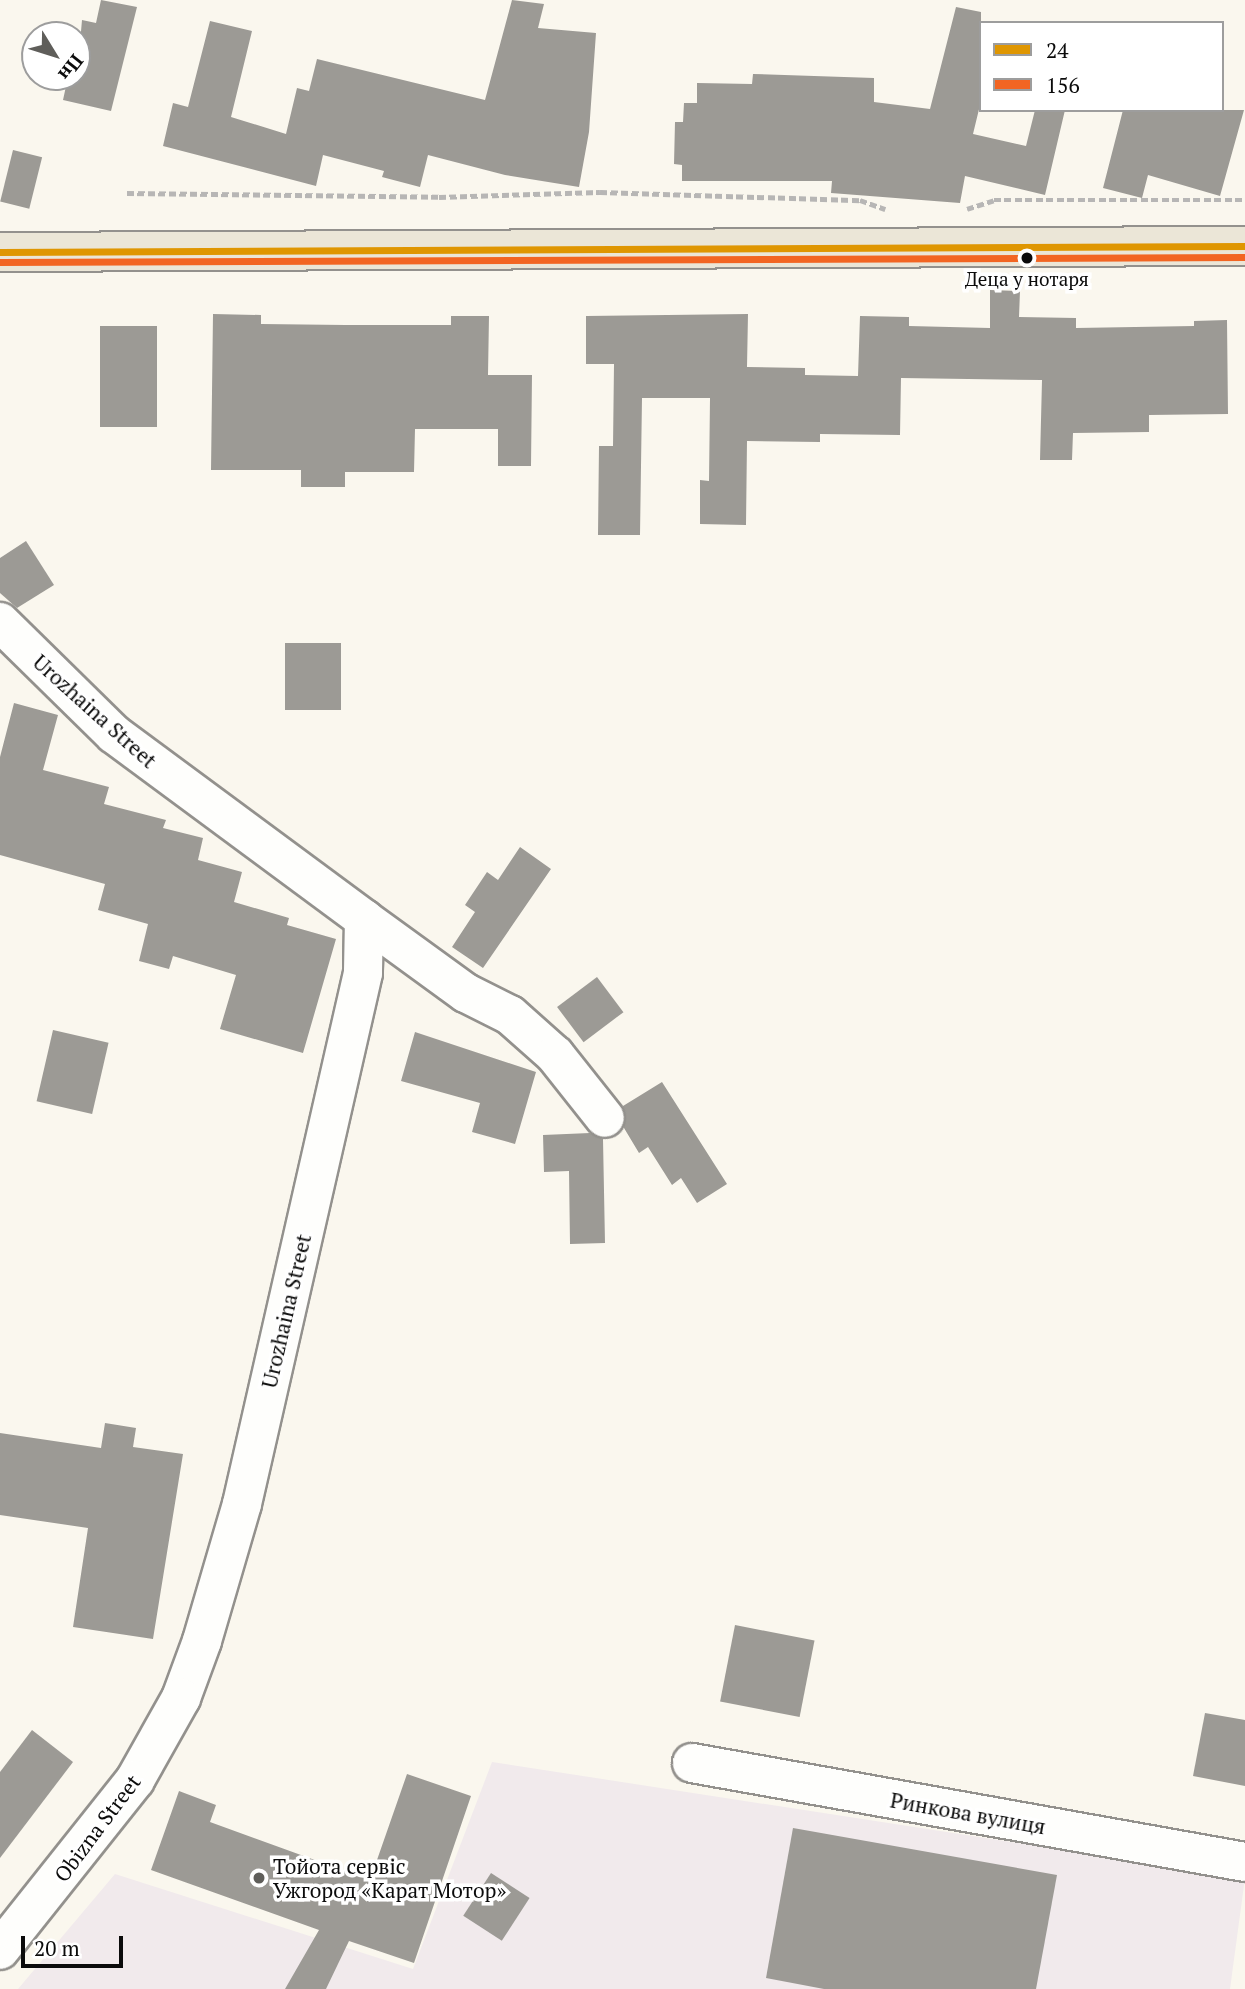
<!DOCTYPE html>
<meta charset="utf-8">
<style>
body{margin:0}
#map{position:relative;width:1245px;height:1989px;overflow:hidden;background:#faf7ee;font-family:"PT Serif",serif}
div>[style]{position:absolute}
.industrial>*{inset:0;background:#f1eaec}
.building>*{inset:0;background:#9c9a95;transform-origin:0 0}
.path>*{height:4.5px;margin-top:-2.25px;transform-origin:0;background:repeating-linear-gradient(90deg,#b7b6b5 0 7px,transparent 0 10.5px)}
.roads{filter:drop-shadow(2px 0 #93918d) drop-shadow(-2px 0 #93918d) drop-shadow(0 2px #93918d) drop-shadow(0 -2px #93918d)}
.minor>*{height:38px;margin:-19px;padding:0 19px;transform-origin:19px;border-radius:19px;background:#fefefc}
.major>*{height:38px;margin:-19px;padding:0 19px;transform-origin:19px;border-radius:19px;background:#ebe6d7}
.bus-1>*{height:7px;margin:-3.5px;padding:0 3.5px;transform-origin:3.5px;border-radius:3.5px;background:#df9601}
.bus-2>*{height:7px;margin:-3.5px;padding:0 3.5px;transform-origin:3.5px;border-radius:3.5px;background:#f26522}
.dots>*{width:19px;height:19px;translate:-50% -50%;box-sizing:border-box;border:4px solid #fff;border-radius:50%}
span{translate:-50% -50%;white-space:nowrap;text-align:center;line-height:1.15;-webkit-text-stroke:7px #fff;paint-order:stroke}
.bus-label{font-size:19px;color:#0b0b0b}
.street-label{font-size:21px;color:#0b0b0b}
.poi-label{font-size:21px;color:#0b0b0b}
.left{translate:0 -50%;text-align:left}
.legend{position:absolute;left:979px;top:21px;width:245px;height:91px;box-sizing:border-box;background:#fff;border:2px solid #9d9d9d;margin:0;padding:9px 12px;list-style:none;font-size:21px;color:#0b0b0b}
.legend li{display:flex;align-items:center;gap:14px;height:35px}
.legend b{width:35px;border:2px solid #9d9d9d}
.north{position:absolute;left:21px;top:21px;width:70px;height:70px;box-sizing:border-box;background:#fff;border:2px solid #9d9d9d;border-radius:50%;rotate:128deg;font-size:19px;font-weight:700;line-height:28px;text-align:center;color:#0b0b0b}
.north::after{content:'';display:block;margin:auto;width:24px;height:32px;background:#5f5e5a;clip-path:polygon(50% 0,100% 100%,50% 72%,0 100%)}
.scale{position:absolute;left:21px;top:1936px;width:102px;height:32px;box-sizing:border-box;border:4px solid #0b0b0b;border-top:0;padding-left:9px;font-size:21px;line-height:24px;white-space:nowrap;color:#0b0b0b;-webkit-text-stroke:5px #fff;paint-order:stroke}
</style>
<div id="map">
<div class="industrial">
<i style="clip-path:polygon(492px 1762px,1245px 1878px,1230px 1989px,18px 1989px,115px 1874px,413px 1969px)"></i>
</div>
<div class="building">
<i style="clip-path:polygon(101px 0,137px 7px,111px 111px,63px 100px,68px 77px,77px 77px,82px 20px,96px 23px)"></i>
<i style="clip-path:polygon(512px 0,544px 4px,538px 28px,596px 33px,589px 132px,579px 187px,505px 175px,428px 155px,420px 187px,382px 177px,384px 171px,323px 155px,316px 186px,163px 146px,173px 103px,188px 107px,210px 21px,252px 31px,231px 117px,286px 134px,297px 88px,309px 91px,317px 59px,485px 100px)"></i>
<i style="clip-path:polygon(956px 7px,981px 12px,981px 101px,973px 134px,1026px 146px,1035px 110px,1065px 110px,1045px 195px,965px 176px,960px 203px,831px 193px,832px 181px,682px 181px,682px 165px,674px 164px,675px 122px,683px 122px,684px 103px,697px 103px,697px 83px,752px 84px,753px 74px,874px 78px,874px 102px,930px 109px)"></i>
<i style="clip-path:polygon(1123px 110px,1244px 110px,1220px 196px,1148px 175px,1142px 198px,1103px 188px)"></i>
<i style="left:13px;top:150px;width:30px;height:53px;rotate:14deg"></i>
<i style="clip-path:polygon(990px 290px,1020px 291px,1019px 317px,1076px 318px,1076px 328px,1194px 326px,1194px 321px,1227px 320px,1228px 414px,1149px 415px,1149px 432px,1073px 433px,1072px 460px,1040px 460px,1042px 380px,901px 378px,900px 435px,820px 434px,820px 442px,747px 441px,746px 525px,700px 524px,700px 480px,709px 481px,710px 398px,642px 398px,640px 535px,598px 535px,599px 446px,613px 446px,614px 364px,586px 364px,586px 316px,748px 314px,747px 367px,805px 368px,805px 375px,858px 376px,860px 316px,909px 317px,909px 326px,990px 328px)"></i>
<i style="clip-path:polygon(213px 314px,261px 315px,261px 324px,346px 325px,451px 325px,451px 316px,489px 316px,488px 375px,532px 375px,531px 466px,498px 466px,498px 429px,415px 429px,414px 472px,345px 472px,345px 487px,301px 487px,301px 470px,211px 470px)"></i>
<i style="left:100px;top:326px;width:57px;height:101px"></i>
<i style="clip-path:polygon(26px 541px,54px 585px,17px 608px,0 593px,0 558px)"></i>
<i style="left:285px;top:643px;width:56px;height:67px"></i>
<i style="clip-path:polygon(14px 703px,58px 715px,43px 770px,109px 787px,104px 804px,166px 820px,163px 828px,203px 838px,198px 860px,242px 872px,234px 902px,289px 918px,287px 925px,336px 939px,303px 1053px,220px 1029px,236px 975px,173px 956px,169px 969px,139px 961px,148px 924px,98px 910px,105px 884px,0 855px,0 757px)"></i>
<i style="clip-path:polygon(520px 847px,551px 869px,483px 968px,452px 947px,475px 912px,465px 905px,487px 872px,498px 880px)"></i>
<i style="left:597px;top:977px;width:44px;height:50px;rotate:53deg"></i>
<i style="left:53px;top:1030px;width:57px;height:73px;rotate:13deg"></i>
<i style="clip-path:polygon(415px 1032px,536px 1072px,515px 1144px,472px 1132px,480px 1103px,401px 1081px)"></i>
<i style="clip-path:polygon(662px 1082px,727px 1184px,697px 1203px,681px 1178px,672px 1185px,648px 1147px,639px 1153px,624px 1128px,623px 1106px)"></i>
<i style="clip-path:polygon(590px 1133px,603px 1139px,605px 1243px,570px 1244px,569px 1171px,544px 1172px,543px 1135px)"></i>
<i style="clip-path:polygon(105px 1423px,136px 1428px,133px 1447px,183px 1454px,153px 1639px,73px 1627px,88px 1528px,0 1515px,0 1433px,101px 1448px)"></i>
<i style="left:735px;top:1625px;width:81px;height:78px;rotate:11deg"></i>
<i style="clip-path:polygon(1205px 1713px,1245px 1720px,1245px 1786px,1193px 1776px)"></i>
<i style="clip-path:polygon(32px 1730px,73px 1762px,0 1858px,0 1772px)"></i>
<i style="clip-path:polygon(407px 1774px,471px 1796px,414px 1963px,349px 1941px,326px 1989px,285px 1989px,319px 1930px,151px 1870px,179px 1791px,216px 1805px,210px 1822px,370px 1880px)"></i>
<i style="clip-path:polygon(793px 1828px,1057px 1875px,1036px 1989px,824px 1989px,766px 1978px)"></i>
<i style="left:491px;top:1873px;width:46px;height:51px;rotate:33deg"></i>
</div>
<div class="path">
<i style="left:127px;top:193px;width:312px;rotate:0.7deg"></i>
<i style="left:439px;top:197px;width:161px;rotate:-1.8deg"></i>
<i style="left:600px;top:192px;width:260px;rotate:1.8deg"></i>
<i style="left:860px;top:200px;width:27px;rotate:20deg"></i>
<i style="left:967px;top:209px;width:28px;rotate:-18deg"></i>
<i style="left:994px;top:200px;width:251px"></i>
</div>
<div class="roads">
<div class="minor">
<i style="left:0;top:622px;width:160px;rotate:44.5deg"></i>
<i style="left:114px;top:734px;width:311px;rotate:36.5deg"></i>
<i style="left:364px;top:919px;width:54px;rotate:91.1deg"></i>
<i style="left:363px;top:973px;width:545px;rotate:102.84deg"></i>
<i style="left:242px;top:1504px;width:143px;rotate:106.3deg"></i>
<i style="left:202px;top:1641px;width:61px;rotate:110.2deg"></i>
<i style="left:181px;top:1698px;width:94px;rotate:119.3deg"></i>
<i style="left:135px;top:1780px;width:217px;rotate:128.5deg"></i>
<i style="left:364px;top:919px;width:126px;rotate:36deg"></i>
<i style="left:466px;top:993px;width:49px;rotate:26.6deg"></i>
<i style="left:510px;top:1015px;width:60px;rotate:41.6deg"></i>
<i style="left:555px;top:1055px;width:80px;rotate:51.6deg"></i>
<i style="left:692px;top:1763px;width:562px;rotate:10.15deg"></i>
</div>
<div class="major">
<i style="left:0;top:252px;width:1245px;rotate:-0.28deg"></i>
</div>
</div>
<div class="bus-1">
<i style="left:0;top:252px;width:1245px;rotate:-0.28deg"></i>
</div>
<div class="bus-2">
<i style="left:0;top:262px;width:1245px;rotate:-0.23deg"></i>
</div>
<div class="dots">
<i style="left:1027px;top:258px;background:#0b0b0b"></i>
<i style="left:259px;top:1878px;background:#5f5e5a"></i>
</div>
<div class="bus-label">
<span style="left:1027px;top:279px">Деца у нотаря</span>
</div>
<div class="street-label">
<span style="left:95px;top:711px;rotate:42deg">Urozhaina Street</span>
<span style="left:286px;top:1311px;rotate:-77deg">Urozhaina Street</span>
<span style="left:968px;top:1813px;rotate:10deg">Ринкова вулиця</span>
<span style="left:97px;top:1828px;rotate:-53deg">Obizna Street</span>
</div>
<div class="poi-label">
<span class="left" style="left:273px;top:1878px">Тойота сервіс<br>Ужгород «Карат Мотор»</span>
</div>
<ul class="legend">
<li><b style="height:9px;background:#df9601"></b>24</li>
<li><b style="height:9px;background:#f26522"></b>156</li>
</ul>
<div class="north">Пн</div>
<div class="scale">20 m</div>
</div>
